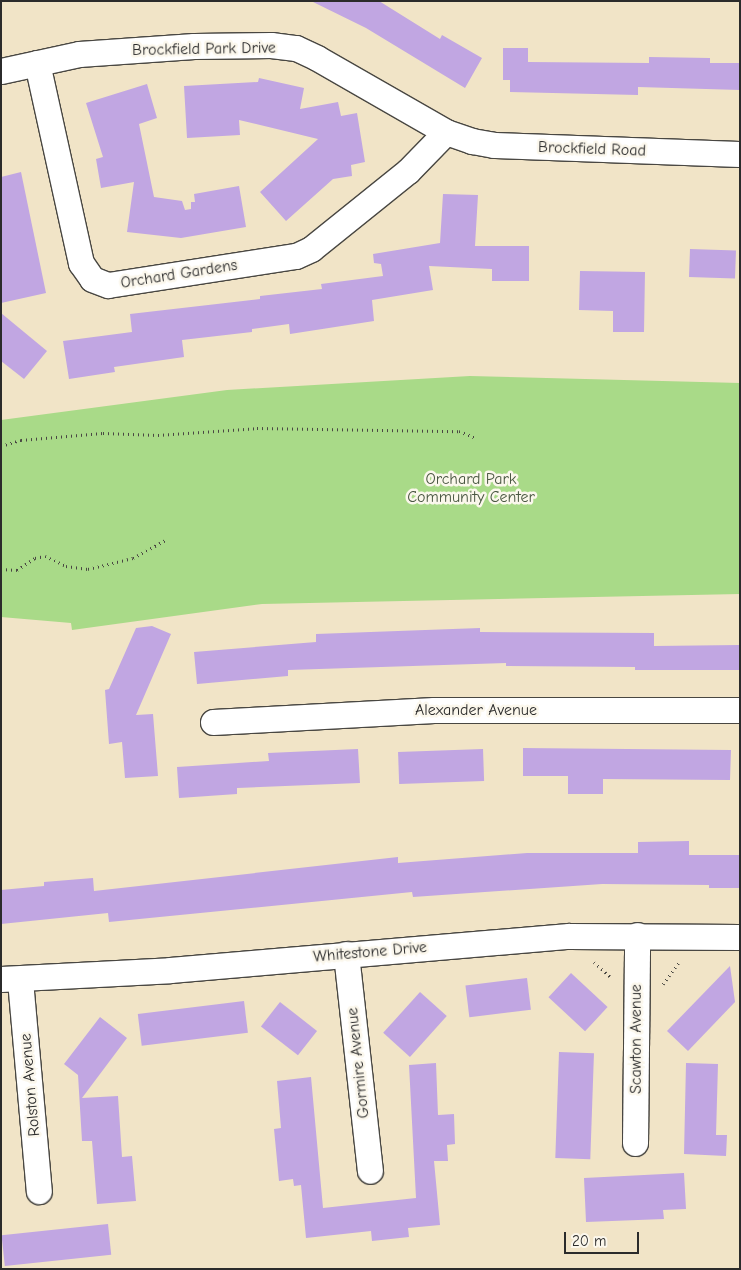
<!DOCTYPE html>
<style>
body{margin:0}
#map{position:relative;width:741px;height:1270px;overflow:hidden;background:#f1e4c7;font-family:"Comic Neue",sans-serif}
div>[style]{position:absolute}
.green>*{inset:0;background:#a9da88}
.building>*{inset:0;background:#c1a6e2;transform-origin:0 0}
.path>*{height:3px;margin-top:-1.5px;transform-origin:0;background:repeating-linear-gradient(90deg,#494742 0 1px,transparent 0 5px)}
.roads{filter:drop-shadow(1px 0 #494742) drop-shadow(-1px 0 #494742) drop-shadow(0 1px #494742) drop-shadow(0 -1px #494742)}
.minor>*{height:25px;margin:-12.5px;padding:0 12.5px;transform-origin:12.5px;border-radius:12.5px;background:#fff}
span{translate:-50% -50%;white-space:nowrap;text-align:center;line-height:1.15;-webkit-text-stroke:5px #fbf7ec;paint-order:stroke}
.street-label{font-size:16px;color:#2b2b2b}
.park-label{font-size:16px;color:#4a5742}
.frame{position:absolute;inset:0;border:2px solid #2b2b2b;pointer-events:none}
.scale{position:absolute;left:564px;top:1232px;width:75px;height:22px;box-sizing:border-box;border:2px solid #2b2b2b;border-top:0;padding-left:6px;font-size:15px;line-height:18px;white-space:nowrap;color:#2b2b2b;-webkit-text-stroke:4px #fbf7ec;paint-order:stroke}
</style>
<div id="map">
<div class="green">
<i style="clip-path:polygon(470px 376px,740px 383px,740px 594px,262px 604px,72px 630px,71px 623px,1px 617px,1px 420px,227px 390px)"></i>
</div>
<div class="building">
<i style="clip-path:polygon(311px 1px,379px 1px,440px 39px,442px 35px,482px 58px,465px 88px,366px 28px)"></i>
<i style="clip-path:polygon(503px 48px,528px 48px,528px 62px,649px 63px,649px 57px,710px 58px,710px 63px,740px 63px,740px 90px,638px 87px,638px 95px,510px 92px,510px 80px,503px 80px)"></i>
<i style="clip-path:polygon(259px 78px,304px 88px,300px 109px,338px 102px,341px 116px,357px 113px,365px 162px,351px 165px,352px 176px,333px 179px,286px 221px,260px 192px,318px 139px,239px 120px,240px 135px,187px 138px,184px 86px,258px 82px)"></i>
<i style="clip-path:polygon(147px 84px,157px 118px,139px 124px,154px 197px,182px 201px,185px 210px,191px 209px,191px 202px,195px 202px,194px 194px,239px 186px,246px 227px,181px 238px,127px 232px,134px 182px,101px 188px,96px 159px,103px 157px,86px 103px)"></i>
<i style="clip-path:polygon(21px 172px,46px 293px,1px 303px,1px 177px)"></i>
<i style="clip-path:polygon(443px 194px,478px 195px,475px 246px,529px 246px,529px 281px,492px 281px,492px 269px,429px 266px,433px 290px,372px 300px,374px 321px,290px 334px,289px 324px,252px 329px,252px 332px,182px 340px,184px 357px,114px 367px,115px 372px,69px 379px,63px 341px,132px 332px,130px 314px,260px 299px,260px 296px,322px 289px,321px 284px,383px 276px,381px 264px,374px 263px,373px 254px,440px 243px)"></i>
<i style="left:690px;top:249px;width:46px;height:28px;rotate:2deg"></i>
<i style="clip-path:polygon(580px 271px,645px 272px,644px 332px,613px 332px,613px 311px,579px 310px)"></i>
<i style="clip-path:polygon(1px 313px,47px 351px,24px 379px,1px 361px)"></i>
<i style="clip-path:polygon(152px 626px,171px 634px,136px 715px,153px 714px,158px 776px,125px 778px,122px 742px,109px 744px,105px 690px,109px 689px,136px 628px)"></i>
<i style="clip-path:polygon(480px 628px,480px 632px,654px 633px,654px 646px,739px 645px,740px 670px,635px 670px,635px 667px,506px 666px,506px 663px,288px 670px,288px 676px,197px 684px,194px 652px,316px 642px,316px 634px)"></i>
<i style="clip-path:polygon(523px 748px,731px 750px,730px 780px,603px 779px,603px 794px,568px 794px,568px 776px,523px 776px)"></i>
<i style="clip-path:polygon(358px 749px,360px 783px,237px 788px,237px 794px,179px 798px,177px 767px,269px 761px,268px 753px)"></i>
<i style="left:483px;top:749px;width:32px;height:85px;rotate:88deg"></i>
<i style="clip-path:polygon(689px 841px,689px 855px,740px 855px,740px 888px,709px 888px,709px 885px,602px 884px,413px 897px,412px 892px,109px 922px,108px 913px,1px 924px,1px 890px,44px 886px,44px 882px,93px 878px,94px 891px,398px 857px,398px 863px,527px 853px,638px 853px,638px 842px)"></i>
<i style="clip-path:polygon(730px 966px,735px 1002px,688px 1051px,667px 1031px)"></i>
<i style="left:571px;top:973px;width:50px;height:33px;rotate:43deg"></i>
<i style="left:527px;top:978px;width:32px;height:62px;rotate:83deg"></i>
<i style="left:420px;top:992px;width:36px;height:55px;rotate:42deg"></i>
<i style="left:244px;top:1001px;width:32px;height:107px;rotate:83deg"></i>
<i style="left:280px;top:1002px;width:47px;height:31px;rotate:38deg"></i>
<i style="clip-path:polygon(100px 1017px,127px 1038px,82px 1098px,118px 1096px,122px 1157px,132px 1156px,136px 1201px,97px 1204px,92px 1141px,82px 1141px,78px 1075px,64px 1064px)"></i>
<i style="left:559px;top:1052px;width:35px;height:106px;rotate:2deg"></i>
<i style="clip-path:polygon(436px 1063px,438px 1115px,454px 1114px,455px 1144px,447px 1145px,448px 1161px,434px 1161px,440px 1225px,408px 1228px,409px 1237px,372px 1241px,371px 1231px,306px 1238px,301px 1185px,294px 1186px,293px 1179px,279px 1181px,274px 1129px,281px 1128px,277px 1081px,311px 1077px,323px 1208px,416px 1198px,409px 1065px)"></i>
<i style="clip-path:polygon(686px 1063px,718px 1064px,716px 1135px,727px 1135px,726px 1156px,684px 1154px)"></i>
<i style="clip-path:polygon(684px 1173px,686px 1209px,663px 1210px,664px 1219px,586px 1222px,584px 1178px)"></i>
<i style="left:108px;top:1224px;width:31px;height:107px;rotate:84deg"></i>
</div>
<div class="path">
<i style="left:1px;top:446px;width:21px;rotate:-17deg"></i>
<i style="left:21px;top:440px;width:82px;rotate:-4.9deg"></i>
<i style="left:103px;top:433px;width:55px;rotate:2.1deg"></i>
<i style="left:158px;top:435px;width:99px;rotate:-4deg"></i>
<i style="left:257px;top:428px;width:202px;rotate:0.9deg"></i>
<i style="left:459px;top:431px;width:18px;rotate:22deg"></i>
<i style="left:1px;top:569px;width:16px;rotate:4deg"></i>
<i style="left:17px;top:570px;width:22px;rotate:-34deg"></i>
<i style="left:35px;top:558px;width:10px;rotate:-11deg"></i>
<i style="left:45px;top:556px;width:23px;rotate:25deg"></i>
<i style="left:66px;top:566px;width:22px;rotate:8deg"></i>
<i style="left:88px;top:569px;width:46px;rotate:-13.7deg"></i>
<i style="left:133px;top:558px;width:38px;rotate:-29deg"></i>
<i style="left:594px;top:962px;width:24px;rotate:42deg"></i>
<i style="left:663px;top:984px;width:29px;rotate:-54deg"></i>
</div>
<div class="roads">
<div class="minor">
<i style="left:37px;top:63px;width:205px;rotate:77.6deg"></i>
<i style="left:81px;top:263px;width:19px;rotate:55deg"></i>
<i style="left:92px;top:279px;width:17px;rotate:21deg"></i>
<i style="left:108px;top:285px;width:190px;rotate:-8.8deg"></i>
<i style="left:296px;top:256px;width:17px;rotate:-25deg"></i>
<i style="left:311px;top:249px;width:124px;rotate:-38.8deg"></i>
<i style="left:408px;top:171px;width:54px;rotate:-45.7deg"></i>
<i style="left:1px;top:71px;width:80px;rotate:-12.3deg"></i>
<i style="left:79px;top:54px;width:115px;rotate:-4deg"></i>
<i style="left:194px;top:46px;width:77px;rotate:-0.7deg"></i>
<i style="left:271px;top:45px;width:25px;rotate:7deg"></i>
<i style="left:296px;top:48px;width:23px;rotate:25deg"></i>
<i style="left:317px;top:58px;width:149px;rotate:29.8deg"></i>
<i style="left:446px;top:132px;width:28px;rotate:19deg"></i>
<i style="left:472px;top:141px;width:22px;rotate:10deg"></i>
<i style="left:494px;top:145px;width:246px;rotate:2.1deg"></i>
<i style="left:213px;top:722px;width:221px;rotate:-3.1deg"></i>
<i style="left:434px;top:710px;width:306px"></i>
<i style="left:346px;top:954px;width:218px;rotate:83.7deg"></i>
<i style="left:1px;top:979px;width:169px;rotate:-3deg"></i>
<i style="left:170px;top:970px;width:400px;rotate:-4.9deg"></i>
<i style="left:569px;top:936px;width:171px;rotate:0.3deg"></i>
<i style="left:20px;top:980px;width:212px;rotate:84.9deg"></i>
<i style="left:635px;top:1143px;width:208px;rotate:-89.4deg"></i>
</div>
</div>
<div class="street-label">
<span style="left:204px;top:49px;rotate:-1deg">Brockfield Park Drive</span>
<span style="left:592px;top:149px;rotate:2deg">Brockfield Road</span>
<span style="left:179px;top:274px;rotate:-9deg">Orchard Gardens</span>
<span style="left:476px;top:710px">Alexander Avenue</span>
<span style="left:370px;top:952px;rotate:-5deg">Whitestone Drive</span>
<span style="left:636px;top:1039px;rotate:-90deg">Scawton Avenue</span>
<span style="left:358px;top:1063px;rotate:-96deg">Gormire Avenue</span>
<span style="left:30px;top:1085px;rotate:-95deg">Rolston Avenue</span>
</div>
<div class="park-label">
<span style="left:471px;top:488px">Orchard Park<br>Community Center</span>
</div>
<div class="frame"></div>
<div class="scale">20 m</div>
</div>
